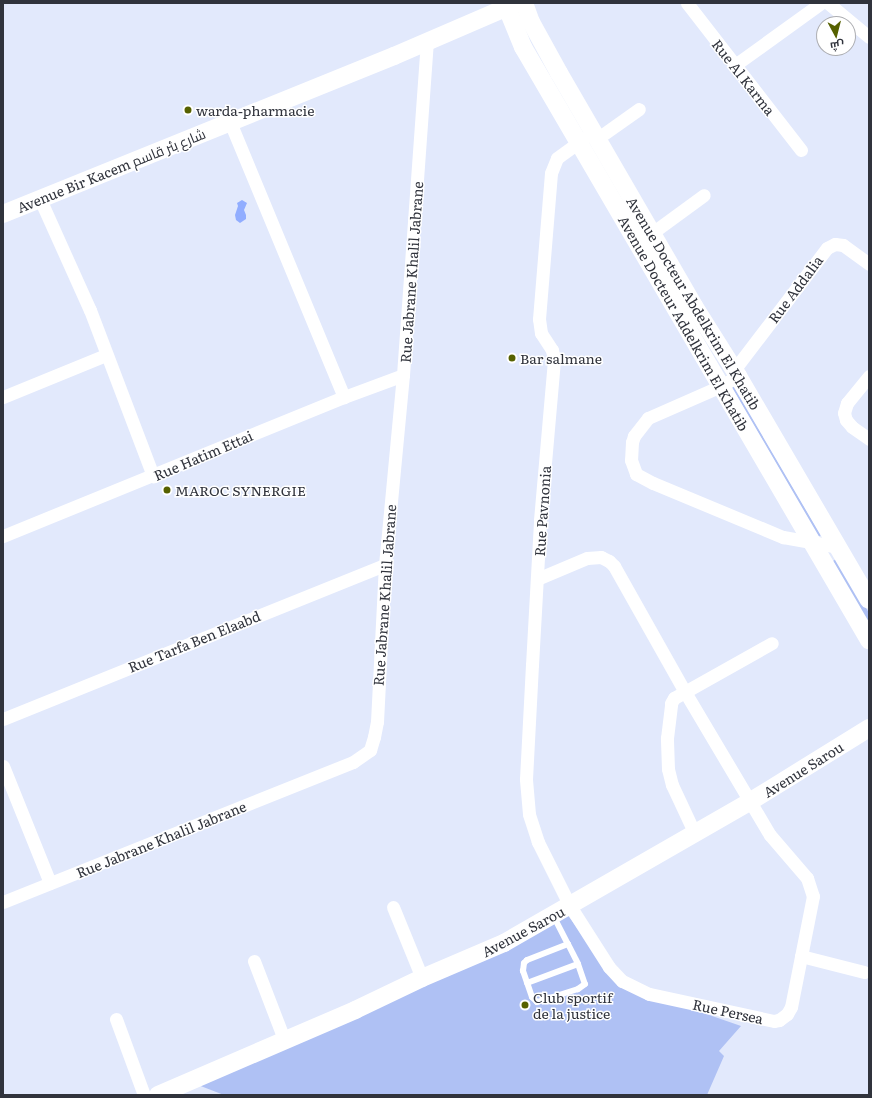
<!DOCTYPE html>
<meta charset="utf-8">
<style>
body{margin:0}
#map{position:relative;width:872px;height:1098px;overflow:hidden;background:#e2e9fc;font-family:Literata,Cairo,serif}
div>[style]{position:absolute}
.green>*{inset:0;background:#afc1f4}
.water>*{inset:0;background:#91adff}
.lane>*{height:6px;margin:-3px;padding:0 3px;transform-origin:3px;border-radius:3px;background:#fff}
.street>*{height:13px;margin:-6.5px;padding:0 6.5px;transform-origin:6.5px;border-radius:6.5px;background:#fff}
.secondary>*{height:18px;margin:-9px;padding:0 9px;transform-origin:9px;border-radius:9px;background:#fff}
.dots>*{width:11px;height:11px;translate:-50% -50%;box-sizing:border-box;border:2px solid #fff;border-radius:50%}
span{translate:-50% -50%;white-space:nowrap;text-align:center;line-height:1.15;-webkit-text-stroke:3px #fff;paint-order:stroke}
.street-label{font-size:14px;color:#30333c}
.poi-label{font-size:14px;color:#30333c}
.left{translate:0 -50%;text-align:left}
.frame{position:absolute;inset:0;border:4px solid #30333c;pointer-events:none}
.north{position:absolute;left:816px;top:16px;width:40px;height:40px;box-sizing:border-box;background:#fff;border:1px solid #acadb1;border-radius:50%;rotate:173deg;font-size:11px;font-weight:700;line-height:16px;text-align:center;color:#30333c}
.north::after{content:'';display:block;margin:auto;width:14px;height:18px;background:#566100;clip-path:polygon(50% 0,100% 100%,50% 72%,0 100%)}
</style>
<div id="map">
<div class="green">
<i style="clip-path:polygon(732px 384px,821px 535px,820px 536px,818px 536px,731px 386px)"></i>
<i style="clip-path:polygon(836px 559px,839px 561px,869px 613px,869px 626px,833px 561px)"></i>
<i style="clip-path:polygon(567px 914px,617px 983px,741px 1026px,719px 1051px,724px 1056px,707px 1095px,224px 1095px,198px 1085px)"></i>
</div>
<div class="water">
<i style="clip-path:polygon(242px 200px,247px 203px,244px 210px,246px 215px,246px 219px,240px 223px,236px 220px,235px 215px,238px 206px,237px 203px)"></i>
</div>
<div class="lane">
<i style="left:554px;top:917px;width:30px;rotate:63deg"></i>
<i style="left:568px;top:944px;width:22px;rotate:63deg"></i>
<i style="left:578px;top:964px;width:21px;rotate:71deg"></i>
<i style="left:585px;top:984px;width:9px;rotate:144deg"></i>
<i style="left:578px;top:989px;width:43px;rotate:162.4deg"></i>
<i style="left:537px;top:1002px;width:7px;rotate:-135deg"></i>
<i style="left:532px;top:997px;width:28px;rotate:-109deg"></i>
<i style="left:523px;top:971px;width:8px;rotate:-83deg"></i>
<i style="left:524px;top:963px;width:4px;rotate:-45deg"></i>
<i style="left:527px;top:960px;width:44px;rotate:-21.3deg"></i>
<i style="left:527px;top:983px;width:54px;rotate:-20.4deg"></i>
</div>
<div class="street">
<i style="left:687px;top:3px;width:186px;rotate:52.2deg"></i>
<i style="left:828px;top:3px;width:53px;rotate:39.7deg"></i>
<i style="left:735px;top:65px;width:106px;rotate:-35.8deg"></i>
<i style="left:230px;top:122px;width:298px;rotate:67.5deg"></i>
<i style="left:598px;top:138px;width:50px;rotate:-35.3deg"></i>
<i style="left:40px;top:199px;width:122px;rotate:65.8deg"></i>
<i style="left:90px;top:310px;width:178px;rotate:69.2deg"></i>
<i style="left:652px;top:233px;width:64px;rotate:-36.2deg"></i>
<i style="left:734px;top:370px;width:153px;rotate:-52.7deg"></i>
<i style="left:827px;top:248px;width:9px;rotate:-27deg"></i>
<i style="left:835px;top:244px;width:8px;rotate:7deg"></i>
<i style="left:843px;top:245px;width:32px;rotate:36deg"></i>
<i style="left:738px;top:376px;width:20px;rotate:150deg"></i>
<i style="left:721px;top:386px;width:80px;rotate:156.3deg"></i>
<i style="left:648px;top:418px;width:23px;rotate:128deg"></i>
<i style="left:634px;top:436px;width:6px;rotate:108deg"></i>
<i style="left:632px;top:442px;width:18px;rotate:93deg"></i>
<i style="left:631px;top:460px;width:15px;rotate:70deg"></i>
<i style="left:636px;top:474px;width:19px;rotate:28deg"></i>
<i style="left:653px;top:483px;width:141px;rotate:22.6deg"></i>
<i style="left:783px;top:537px;width:57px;rotate:10.1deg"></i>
<i style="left:869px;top:376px;width:35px;rotate:129deg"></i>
<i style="left:847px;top:403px;width:10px;rotate:107deg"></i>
<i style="left:844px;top:413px;width:7px;rotate:74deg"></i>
<i style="left:846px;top:420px;width:9px;rotate:49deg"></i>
<i style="left:852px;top:427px;width:21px;rotate:35deg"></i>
<i style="left:3px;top:397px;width:111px;rotate:-22.2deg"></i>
<i style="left:3px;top:536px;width:368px;rotate:-22.2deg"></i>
<i style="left:344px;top:397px;width:63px;rotate:-20.4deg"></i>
<i style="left:537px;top:579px;width:54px;rotate:-22.8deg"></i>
<i style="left:587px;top:558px;width:14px;rotate:-4deg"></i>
<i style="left:601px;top:557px;width:9px;rotate:27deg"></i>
<i style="left:609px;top:561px;width:7px;rotate:45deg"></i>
<i style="left:614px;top:566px;width:145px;rotate:60.6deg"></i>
<i style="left:685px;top:692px;width:166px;rotate:59.3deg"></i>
<i style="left:770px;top:835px;width:57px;rotate:49.3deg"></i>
<i style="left:807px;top:878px;width:19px;rotate:72deg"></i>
<i style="left:813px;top:896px;width:113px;rotate:101.2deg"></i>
<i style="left:791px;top:1007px;width:8px;rotate:120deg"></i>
<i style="left:787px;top:1014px;width:10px;rotate:143deg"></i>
<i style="left:779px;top:1020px;width:5px;rotate:169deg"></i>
<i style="left:774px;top:1021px;width:128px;rotate:-167.8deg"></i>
<i style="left:649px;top:994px;width:30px;rotate:-154deg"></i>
<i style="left:622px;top:981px;width:19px;rotate:-133deg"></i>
<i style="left:609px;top:967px;width:72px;rotate:-122.6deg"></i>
<i style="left:570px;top:906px;width:72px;rotate:-116.6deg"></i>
<i style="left:538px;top:842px;width:29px;rotate:-108deg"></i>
<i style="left:529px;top:814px;width:35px;rotate:-95deg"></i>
<i style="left:526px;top:779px;width:114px;rotate:-87deg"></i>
<i style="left:532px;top:665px;width:145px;rotate:-86.8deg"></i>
<i style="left:540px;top:520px;width:160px;rotate:-85deg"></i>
<i style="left:554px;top:361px;width:11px;rotate:-100deg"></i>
<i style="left:552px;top:350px;width:20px;rotate:-123deg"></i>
<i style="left:541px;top:333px;width:14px;rotate:-98deg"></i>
<i style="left:539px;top:319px;width:146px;rotate:-85.3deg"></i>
<i style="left:551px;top:173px;width:16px;rotate:-68deg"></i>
<i style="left:557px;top:158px;width:34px;rotate:-36deg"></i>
<i style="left:3px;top:719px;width:412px;rotate:-22deg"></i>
<i style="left:3px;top:766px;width:126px;rotate:68.1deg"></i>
<i style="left:695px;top:834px;width:54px;rotate:-115.1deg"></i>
<i style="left:672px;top:785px;width:16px;rotate:-104deg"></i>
<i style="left:668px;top:769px;width:31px;rotate:-92deg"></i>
<i style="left:667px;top:738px;width:35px;rotate:-83deg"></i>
<i style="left:671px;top:703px;width:6px;rotate:-59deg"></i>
<i style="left:674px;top:698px;width:112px;rotate:-29.3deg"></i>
<i style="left:3px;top:902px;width:377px;rotate:-21.8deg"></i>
<i style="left:353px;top:762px;width:21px;rotate:-35deg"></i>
<i style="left:370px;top:750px;width:14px;rotate:-73deg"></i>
<i style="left:374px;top:737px;width:15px;rotate:-79deg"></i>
<i style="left:377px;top:722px;width:157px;rotate:-87.1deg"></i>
<i style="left:385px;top:565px;width:191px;rotate:-84.6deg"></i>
<i style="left:403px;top:375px;width:334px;rotate:-85.9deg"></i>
<i style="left:393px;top:907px;width:77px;rotate:67.8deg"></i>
<i style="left:801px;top:956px;width:65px;rotate:14.3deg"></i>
<i style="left:254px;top:961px;width:84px;rotate:69deg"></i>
<i style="left:116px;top:1019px;width:81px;rotate:69.8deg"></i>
</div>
<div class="secondary">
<i style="left:505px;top:3px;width:48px;rotate:67.8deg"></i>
<i style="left:523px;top:47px;width:687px;rotate:59.74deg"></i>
<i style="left:524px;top:3px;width:20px;rotate:70deg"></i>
<i style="left:531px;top:22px;width:58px;rotate:61.2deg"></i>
<i style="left:559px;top:73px;width:269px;rotate:59.9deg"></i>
<i style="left:694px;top:306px;width:83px;rotate:57.8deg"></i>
<i style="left:738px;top:376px;width:259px;rotate:59.7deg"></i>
<i style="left:3px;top:214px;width:422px;rotate:-22deg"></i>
<i style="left:394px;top:56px;width:134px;rotate:-23.3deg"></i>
<i style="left:158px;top:1095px;width:215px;rotate:-23.3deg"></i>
<i style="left:355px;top:1010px;width:74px;rotate:-25.5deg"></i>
<i style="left:422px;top:978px;width:89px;rotate:-23.1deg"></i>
<i style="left:504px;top:943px;width:285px;rotate:-29.9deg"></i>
<i style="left:751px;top:801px;width:139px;rotate:-31.7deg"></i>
</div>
<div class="dots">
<i style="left:188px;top:110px;background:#566100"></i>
<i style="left:512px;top:358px;background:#566100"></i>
<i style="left:167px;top:490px;background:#566100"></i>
<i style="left:525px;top:1005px;background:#566100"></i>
</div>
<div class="street-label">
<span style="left:744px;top:77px;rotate:52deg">Rue Al Karma</span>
<span style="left:111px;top:170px;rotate:-22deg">Avenue Bir Kacem شارع بئر قاسم</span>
<span style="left:411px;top:272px;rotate:-86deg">Rue Jabrane Khalil Jabrane</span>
<span style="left:795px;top:289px;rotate:-53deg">Rue Addalia</span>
<span style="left:694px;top:303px;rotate:59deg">Avenue Docteur Abdelkrim El Khatib</span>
<span style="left:684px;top:323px;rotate:60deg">Avenue Docteur Addelkrim El Khatib</span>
<span style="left:203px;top:455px;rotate:-23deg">Rue Hatim Ettai</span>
<span style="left:542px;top:511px;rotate:-86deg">Rue Pavnonia</span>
<span style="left:384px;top:595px;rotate:-86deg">Rue Jabrane Khalil Jabrane</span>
<span style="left:194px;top:641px;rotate:-22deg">Rue Tarfa Ben Elaabd</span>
<span style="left:803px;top:769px;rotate:-32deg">Avenue Sarou</span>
<span style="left:161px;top:839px;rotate:-22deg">Rue Jabrane Khalil Jabrane</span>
<span style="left:523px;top:931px;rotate:-28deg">Avenue Sarou</span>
<span style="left:728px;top:1011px;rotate:12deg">Rue Persea</span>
</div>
<div class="poi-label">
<span class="left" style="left:196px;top:110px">warda-pharmacie</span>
<span class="left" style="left:520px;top:358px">Bar salmane</span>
<span class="left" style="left:175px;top:490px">MAROC SYNERGIE</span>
<span class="left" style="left:533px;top:1005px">Club sportif<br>de la justice</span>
</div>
<div class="frame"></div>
<div class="north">ش</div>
</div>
